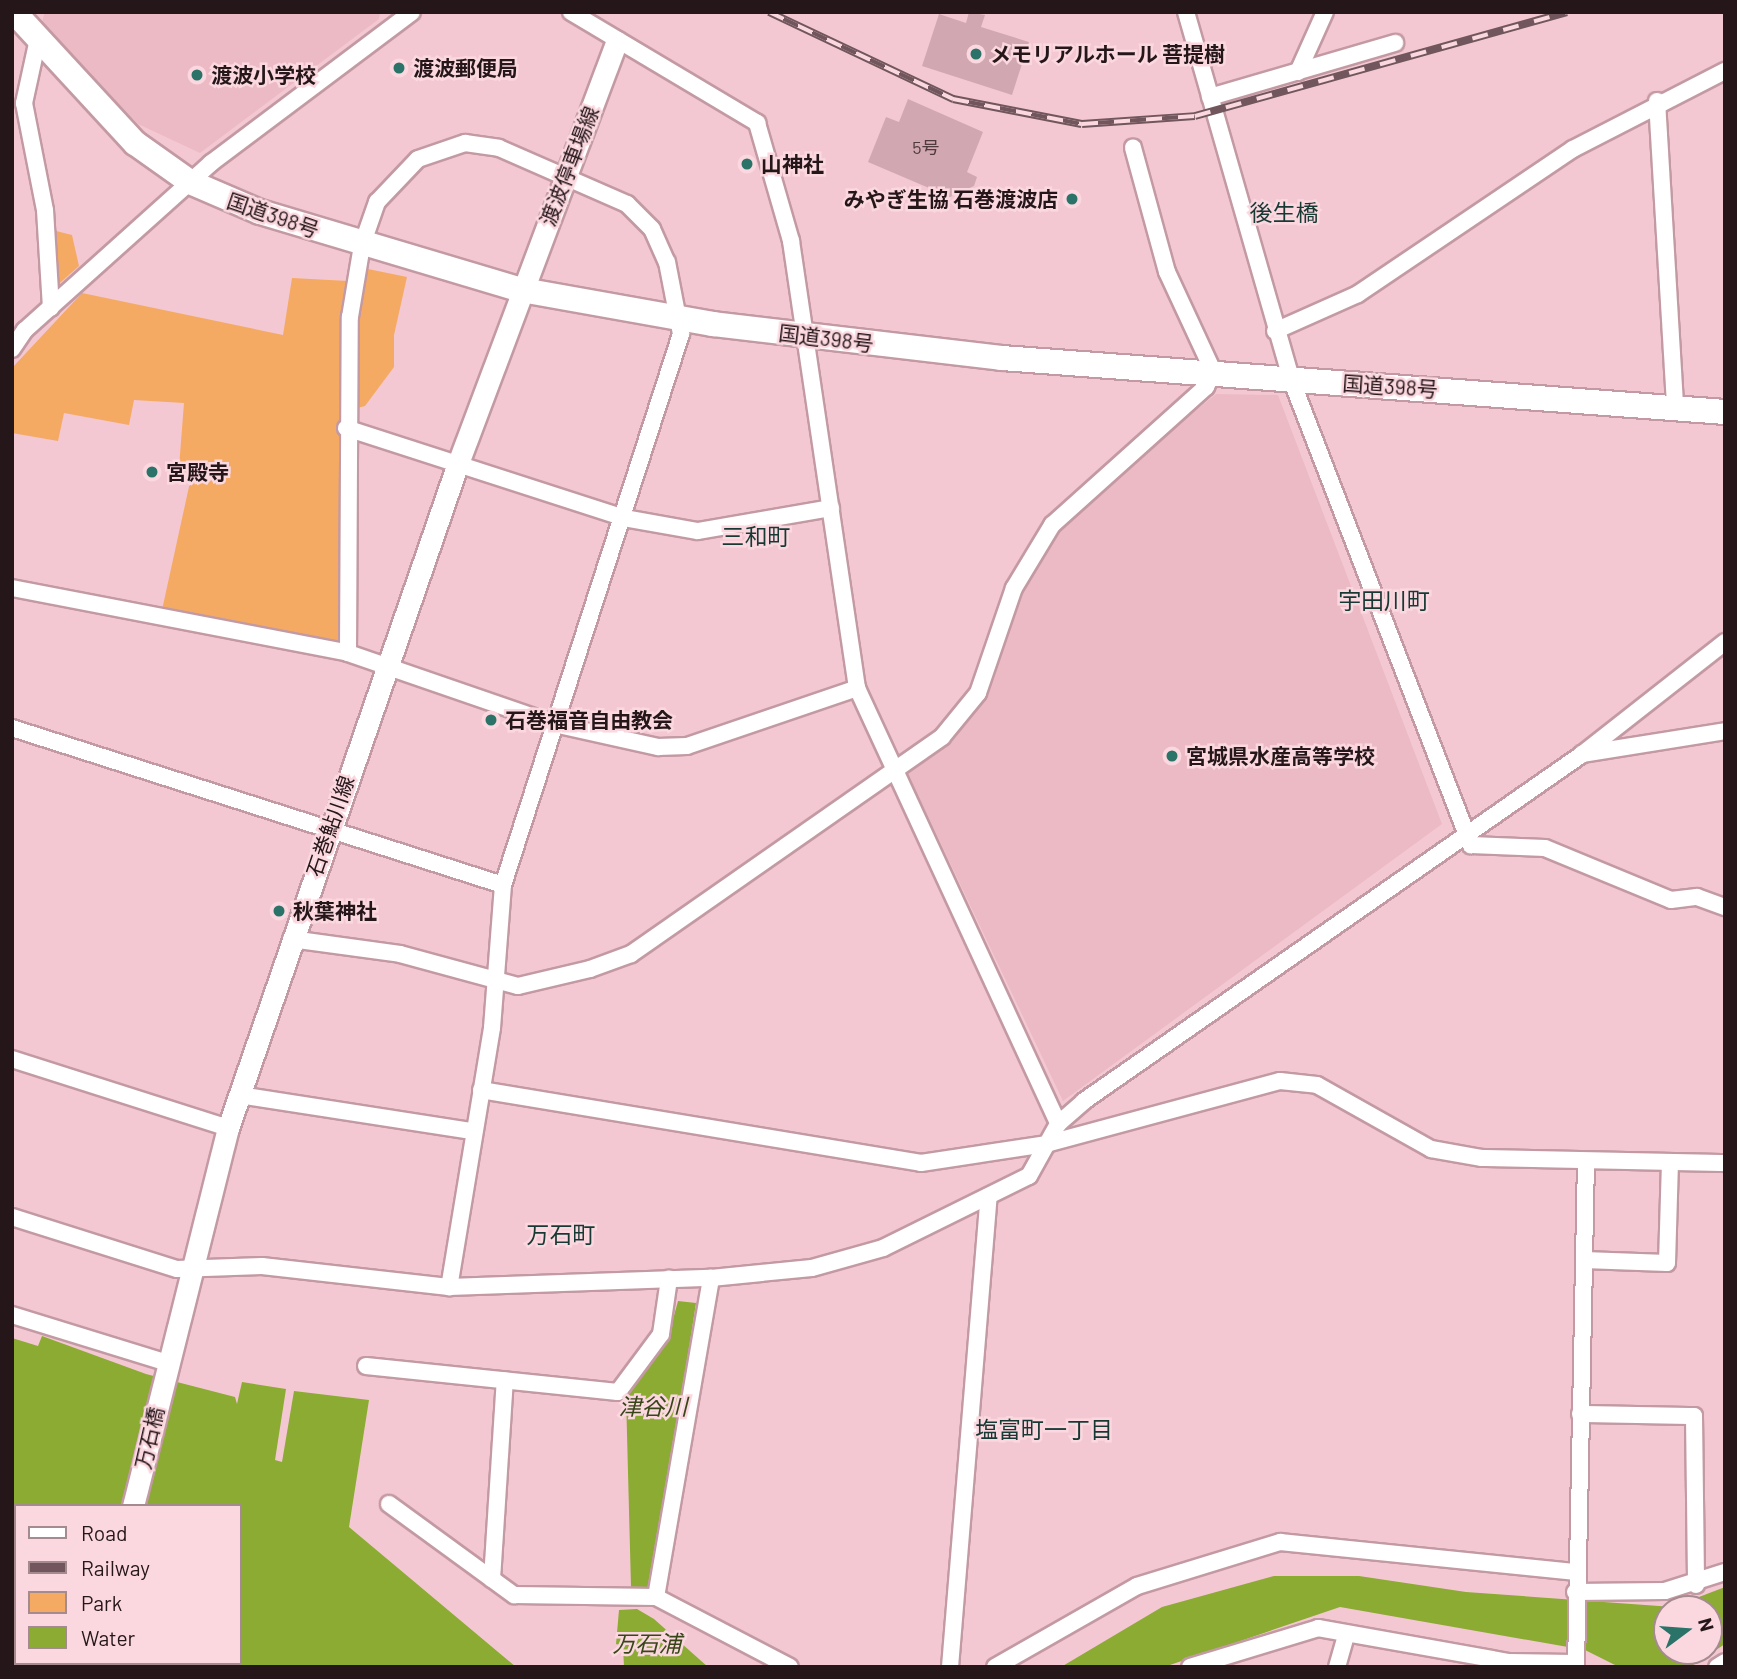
<!DOCTYPE html>
<meta charset="utf-8">
<style>
body{margin:0}
#map{position:relative;width:1737px;height:1679px;overflow:hidden;background:#f4c8d2;font-family:Barlow,"Noto Sans JP",sans-serif}
div>[style]{position:absolute}
.built>*{inset:0;background:#ecbac4}
.green>*{inset:0;background:#f4aa62}
.water>*{inset:0;background:#8bab33}
.building>*{inset:0;background:#d1a8b1}
.roads{filter:drop-shadow(2px 0 #c39aa3) drop-shadow(-2px 0 #c39aa3) drop-shadow(0 2px #c39aa3) drop-shadow(0 -2px #c39aa3)}
.minor>*{height:16px;margin:-8px;padding:0 8px;transform-origin:8px;border-radius:8px;background:#fff}
.major>*{height:21px;margin:-10.5px;padding:0 10.5px;transform-origin:10.5px;border-radius:10.5px;background:#fff}
.highway>*{height:24px;margin:-12px;padding:0 12px;transform-origin:12px;border-radius:12px;background:#fff}
.rail>*{height:8px;margin-top:-4px;transform-origin:0;background:repeating-linear-gradient(90deg,#fbd8e0 0 16px,#71575d 0 32px);box-sizing:border-box;border-block:2px solid #71575d}
.dots>*{width:19px;height:19px;translate:-50% -50%;box-sizing:border-box;border:4px solid #fbd8e0;border-radius:50%}
span{translate:-50% -50%;white-space:nowrap;text-align:center;line-height:1.15;-webkit-text-stroke:5px #fbd8e0;paint-order:stroke}
.number-label{font-size:18px;color:#503a3f}
.number-label span{-webkit-text-stroke-width:0}
.poi-label{font-size:21px;color:#251619;font-weight:700}
.left{translate:0 -50%;text-align:left}
.right{translate:-100% -50%;text-align:right}
.street-label{font-size:21px;color:#251619}
.neighbourhood-label{font-size:23px;color:#173833}
.water-label{font-size:23px;color:#384617;font-style:italic}
.frame{position:absolute;inset:0;border:14px solid #251619;pointer-events:none}
.legend{position:absolute;left:14px;top:1504px;width:228px;height:161px;box-sizing:border-box;background:#fbd8e0;border:2px solid #a58a90;margin:0;padding:9px 12px;list-style:none;font-size:21px;color:#251619}
.legend li{display:flex;align-items:center;gap:14px;height:35px}
.legend b{width:35px;border:2px solid #a58a90}
.north{position:absolute;left:1653px;top:1595px;width:70px;height:70px;box-sizing:border-box;background:#fbd8e0;border:2px solid #a58a90;border-radius:50%;rotate:74deg;font-size:19px;font-weight:700;line-height:28px;text-align:center;color:#251619}
.north::after{content:'';display:block;margin:auto;width:24px;height:32px;background:#2b7269;clip-path:polygon(50% 0,100% 100%,50% 72%,0 100%)}
</style>
<div id="map">
<div class="built">
<i style="clip-path:polygon(45px 12px,380px 12px,379px 19px,200px 153px,138px 124px,41px 25px)"></i>
<i style="clip-path:polygon(1216px 394px,1278px 395px,1442px 824px,1063px 1101px,906px 770px,950px 741px,978px 703px,1015px 604px,1069px 515px)"></i>
</div>
<div class="green">
<i style="clip-path:polygon(52px 230px,72px 235px,79px 266px,53px 289px)"></i>
<i style="clip-path:polygon(363px 268px,407px 277px,394px 335px,394px 367px,365px 406px,350px 410px)"></i>
<i style="clip-path:polygon(292px 278px,348px 281px,340px 429px,347px 564px,343px 644px,162px 610px,190px 482px,178px 480px,184px 403px,134px 400px,129px 425px,64px 413px,58px 441px,12px 433px,12px 368px,82px 293px,283px 335px)"></i>
</div>
<div class="water">
<i style="clip-path:polygon(678px 1301px,696px 1303px,652px 1589px,631px 1587px,626px 1396px,667px 1341px)"></i>
<i style="clip-path:polygon(evenodd,42px 1336px,146px 1374px,235px 1397px,237px 1404px,242px 1382px,286px 1389px,275px 1460px,282px 1462px,294px 1391px,369px 1400px,349px 1527px,516px 1667px,12px 1667px,12px 1338px,38px 1346px,42px 1336px,16px 1506px,240px 1506px,240px 1663px,16px 1663px,16px 1506px)"></i>
<i style="clip-path:polygon(evenodd,1274px 1576px,1359px 1576px,1466px 1592px,1673px 1607px,1725px 1587px,1725px 1644px,1690px 1667px,1619px 1667px,1585px 1650px,1340px 1607px,1164px 1667px,1061px 1667px,1162px 1607px,1274px 1576px,1667px 1609px,1709px 1609px,1709px 1651px,1667px 1651px,1667px 1609px)"></i>
<i style="clip-path:polygon(637px 1609px,654px 1619px,708px 1667px,624px 1667px,623px 1646px,616px 1644px,619px 1610px)"></i>
</div>
<div class="building">
<i style="clip-path:polygon(969px 12px,985px 15px,981px 27px,1029px 42px,1012px 95px,922px 66px,939px 14px,966px 23px)"></i>
<i style="clip-path:polygon(908px 99px,983px 132px,967px 172px,977px 177px,974px 186px,950px 197px,868px 162px,886px 117px,899px 122px)"></i>
</div>
<div class="roads">
<div class="minor">
<i style="left:571px;top:12px;width:217px;rotate:30.8deg"></i>
<i style="left:757px;top:123px;width:123px;rotate:73.9deg"></i>
<i style="left:791px;top:241px;width:452px;rotate:81.6deg"></i>
<i style="left:857px;top:688px;width:480px;rotate:65.2deg"></i>
<i style="left:1186px;top:12px;width:382px;rotate:74deg"></i>
<i style="left:1291px;top:379px;width:500px;rotate:68.9deg"></i>
<i style="left:1471px;top:845px;width:74px;rotate:2.3deg"></i>
<i style="left:1545px;top:848px;width:136px;rotate:22.4deg"></i>
<i style="left:1671px;top:900px;width:26px;rotate:-7deg"></i>
<i style="left:1697px;top:897px;width:30px;rotate:20deg"></i>
<i style="left:38px;top:39px;width:66px;rotate:102.3deg"></i>
<i style="left:24px;top:103px;width:109px;rotate:78.9deg"></i>
<i style="left:45px;top:210px;width:98px;rotate:86.5deg"></i>
<i style="left:1298px;top:72px;width:66px;rotate:-65.8deg"></i>
<i style="left:1210px;top:97px;width:193px;rotate:-16.3deg"></i>
<i style="left:1657px;top:101px;width:305px;rotate:86.6deg"></i>
<i style="left:1275px;top:331px;width:91px;rotate:-24deg"></i>
<i style="left:1358px;top:294px;width:259px;rotate:-34deg"></i>
<i style="left:1573px;top:149px;width:171px;rotate:-27.2deg"></i>
<i style="left:12px;top:349px;width:23px;rotate:-56deg"></i>
<i style="left:25px;top:330px;width:250px;rotate:-41.9deg"></i>
<i style="left:211px;top:163px;width:251px;rotate:-36.9deg"></i>
<i style="left:346px;top:428px;width:292px;rotate:17.9deg"></i>
<i style="left:624px;top:518px;width:75px;rotate:10deg"></i>
<i style="left:698px;top:531px;width:135px;rotate:-9.8deg"></i>
<i style="left:12px;top:588px;width:342px;rotate:10.9deg"></i>
<i style="left:348px;top:653px;width:218px;rotate:19deg"></i>
<i style="left:554px;top:724px;width:107px;rotate:12.5deg"></i>
<i style="left:658px;top:747px;width:29px;rotate:-2deg"></i>
<i style="left:687px;top:746px;width:180px;rotate:-18.8deg"></i>
<i style="left:348px;top:653px;width:336px;rotate:-89.7deg"></i>
<i style="left:350px;top:317px;width:73px;rotate:-80.5deg"></i>
<i style="left:362px;top:245px;width:46px;rotate:-70.8deg"></i>
<i style="left:377px;top:202px;width:59px;rotate:-46.4deg"></i>
<i style="left:418px;top:159px;width:50px;rotate:-18.8deg"></i>
<i style="left:465px;top:143px;width:34px;rotate:8deg"></i>
<i style="left:499px;top:148px;width:140px;rotate:23.6deg"></i>
<i style="left:627px;top:204px;width:35px;rotate:45deg"></i>
<i style="left:652px;top:229px;width:36px;rotate:66deg"></i>
<i style="left:667px;top:262px;width:73px;rotate:79deg"></i>
<i style="left:681px;top:334px;width:579px;rotate:107.9deg"></i>
<i style="left:503px;top:885px;width:143px;rotate:94.4deg"></i>
<i style="left:492px;top:1028px;width:263px;rotate:99.4deg"></i>
<i style="left:12px;top:728px;width:515px;rotate:17.73deg"></i>
<i style="left:1582px;top:754px;width:145px;rotate:-9.1deg"></i>
<i style="left:291px;top:939px;width:110px;rotate:7.8deg"></i>
<i style="left:400px;top:954px;width:122px;rotate:15.2deg"></i>
<i style="left:518px;top:986px;width:74px;rotate:-13.3deg"></i>
<i style="left:590px;top:969px;width:44px;rotate:-20.1deg"></i>
<i style="left:631px;top:954px;width:379px;rotate:-34.9deg"></i>
<i style="left:942px;top:737px;width:57px;rotate:-50.7deg"></i>
<i style="left:978px;top:693px;width:111px;rotate:-71.1deg"></i>
<i style="left:1014px;top:588px;width:74px;rotate:-58.9deg"></i>
<i style="left:1052px;top:525px;width:207px;rotate:-41.9deg"></i>
<i style="left:1206px;top:387px;width:17px;rotate:-66deg"></i>
<i style="left:1213px;top:371px;width:109px;rotate:-114.9deg"></i>
<i style="left:1167px;top:272px;width:129px;rotate:-105.3deg"></i>
<i style="left:12px;top:1059px;width:227px;rotate:17.7deg"></i>
<i style="left:481px;top:1090px;width:446px;rotate:9.4deg"></i>
<i style="left:921px;top:1163px;width:126px;rotate:-8.6deg"></i>
<i style="left:1046px;top:1144px;width:242px;rotate:-15.1deg"></i>
<i style="left:1280px;top:1081px;width:37px;rotate:6deg"></i>
<i style="left:1317px;top:1085px;width:131px;rotate:29.3deg"></i>
<i style="left:1431px;top:1149px;width:52px;rotate:10deg"></i>
<i style="left:1482px;top:1158px;width:243px;rotate:1.2deg"></i>
<i style="left:239px;top:1095px;width:236px;rotate:8.8deg"></i>
<i style="left:12px;top:1217px;width:173px;rotate:17.5deg"></i>
<i style="left:177px;top:1269px;width:85px;rotate:-2deg"></i>
<i style="left:262px;top:1266px;width:188px;rotate:6.4deg"></i>
<i style="left:449px;top:1287px;width:262px;rotate:-2deg"></i>
<i style="left:711px;top:1278px;width:101px;rotate:-5.7deg"></i>
<i style="left:812px;top:1268px;width:74px;rotate:-15.7deg"></i>
<i style="left:883px;top:1248px;width:163px;rotate:-26.3deg"></i>
<i style="left:1029px;top:1176px;width:60px;rotate:-60.9deg"></i>
<i style="left:1058px;top:1124px;width:35px;rotate:-41deg"></i>
<i style="left:1084px;top:1101px;width:606px;rotate:-34.84deg"></i>
<i style="left:1581px;top:755px;width:183px;rotate:-38.1deg"></i>
<i style="left:1584px;top:1260px;width:83px;rotate:2.1deg"></i>
<i style="left:1667px;top:1263px;width:101px;rotate:-88.3deg"></i>
<i style="left:12px;top:1315px;width:163px;rotate:17.1deg"></i>
<i style="left:366px;top:1366px;width:253px;rotate:5.9deg"></i>
<i style="left:618px;top:1392px;width:72px;rotate:-53.4deg"></i>
<i style="left:661px;top:1334px;width:56px;rotate:-81.7deg"></i>
<i style="left:1580px;top:1414px;width:114px;rotate:1deg"></i>
<i style="left:1694px;top:1416px;width:169px;rotate:89.3deg"></i>
<i style="left:389px;top:1504px;width:155px;rotate:36.1deg"></i>
<i style="left:514px;top:1595px;width:142px;rotate:0.8deg"></i>
<i style="left:656px;top:1597px;width:151px;rotate:27.6deg"></i>
<i style="left:492px;top:1579px;width:199px;rotate:-86.3deg"></i>
<i style="left:1575px;top:1592px;width:90px;rotate:-0.6deg"></i>
<i style="left:1665px;top:1591px;width:63px;rotate:-17.6deg"></i>
<i style="left:656px;top:1597px;width:324px;rotate:-80.2deg"></i>
<i style="left:950px;top:1667px;width:472px;rotate:-85.3deg"></i>
<i style="left:995px;top:1667px;width:163px;rotate:-29.7deg"></i>
<i style="left:1137px;top:1586px;width:150px;rotate:-17.1deg"></i>
<i style="left:1280px;top:1542px;width:298px;rotate:5.8deg"></i>
<i style="left:1190px;top:1667px;width:134px;rotate:-16.9deg"></i>
<i style="left:1318px;top:1628px;width:194px;rotate:10.1deg"></i>
<i style="left:1509px;top:1662px;width:64px;rotate:0.9deg"></i>
<i style="left:1337px;top:1667px;width:33px;rotate:-74deg"></i>
<i style="left:1576px;top:1667px;width:506px;rotate:-88.87deg"></i>
<i style="left:1717px;top:1667px;width:9px;rotate:-32deg"></i>
</div>
<div class="major">
<i style="left:133px;top:1506px;width:390px;rotate:-75.9deg"></i>
<i style="left:228px;top:1128px;width:700px;rotate:-70.92deg"></i>
<i style="left:457px;top:466px;width:453px;rotate:-69.4deg"></i>
<i style="left:96px;top:1667px;width:4px;rotate:-90deg"></i>
</div>
<div class="highway">
<i style="left:14px;top:12px;width:178px;rotate:47.3deg"></i>
<i style="left:135px;top:143px;width:67px;rotate:35.3deg"></i>
<i style="left:190px;top:182px;width:76px;rotate:23.2deg"></i>
<i style="left:260px;top:212px;width:273px;rotate:16.6deg"></i>
<i style="left:522px;top:290px;width:194px;rotate:10.1deg"></i>
<i style="left:713px;top:324px;width:291px;rotate:6.7deg"></i>
<i style="left:1002px;top:358px;width:725px;rotate:4.27deg"></i>
</div>
</div>
<div class="rail">
<i style="left:769px;top:12px;width:204px;rotate:25.3deg"></i>
<i style="left:953px;top:99px;width:131px;rotate:11deg"></i>
<i style="left:1082px;top:124px;width:113px;rotate:-4deg"></i>
<i style="left:1195px;top:116px;width:386px;rotate:-15.6deg"></i>
</div>
<div class="dots">
<i style="left:976px;top:54px;background:#2b7269"></i>
<i style="left:399px;top:68px;background:#2b7269"></i>
<i style="left:197px;top:75px;background:#2b7269"></i>
<i style="left:747px;top:164px;background:#2b7269"></i>
<i style="left:1072px;top:199px;background:#2b7269"></i>
<i style="left:152px;top:472px;background:#2b7269"></i>
<i style="left:491px;top:720px;background:#2b7269"></i>
<i style="left:1172px;top:756px;background:#2b7269"></i>
<i style="left:279px;top:911px;background:#2b7269"></i>
</div>
<div class="number-label">
<span style="left:926px;top:147px">5号</span>
</div>
<div class="poi-label">
<span class="left" style="left:990px;top:54px">メモリアルホール 菩提樹</span>
<span class="left" style="left:413px;top:68px">渡波郵便局</span>
<span class="left" style="left:211px;top:75px">渡波小学校</span>
<span class="left" style="left:761px;top:164px">山神社</span>
<span class="right" style="left:1058px;top:199px">みやぎ生協 石巻渡波店</span>
<span class="left" style="left:166px;top:472px">宮殿寺</span>
<span class="left" style="left:505px;top:720px">石巻福音自由教会</span>
<span class="left" style="left:1186px;top:756px">宮城県水産高等学校</span>
<span class="left" style="left:293px;top:911px">秋葉神社</span>
</div>
<div class="street-label">
<span style="left:569px;top:166px;rotate:-69deg">渡波停車場線</span>
<span style="left:273px;top:215px;rotate:19deg">国道398号</span>
<span style="left:826px;top:338px;rotate:7deg">国道398号</span>
<span style="left:1390px;top:386px;rotate:4deg">国道398号</span>
<span style="left:330px;top:826px;rotate:-71deg">石巻鮎川線</span>
<span style="left:149px;top:1438px;rotate:-77deg">万石橋</span>
</div>
<div class="neighbourhood-label">
<span style="left:1284px;top:212px">後生橋</span>
<span style="left:756px;top:536px">三和町</span>
<span style="left:1384px;top:600px">宇田川町</span>
<span style="left:561px;top:1234px">万石町</span>
<span style="left:1044px;top:1429px">塩富町一丁目</span>
</div>
<div class="water-label">
<span style="left:653px;top:1406px">津谷川</span>
<span style="left:647px;top:1643px">万石浦</span>
</div>
<div class="frame"></div>
<ul class="legend">
<li><b style="height:9px;background:#fff"></b>Road</li>
<li><b style="height:9px;background:#71575d"></b>Railway</li>
<li><b style="height:19px;background:#f4aa62"></b>Park</li>
<li><b style="height:19px;background:#8bab33"></b>Water</li>
</ul>
<div class="north">N</div>
</div>
